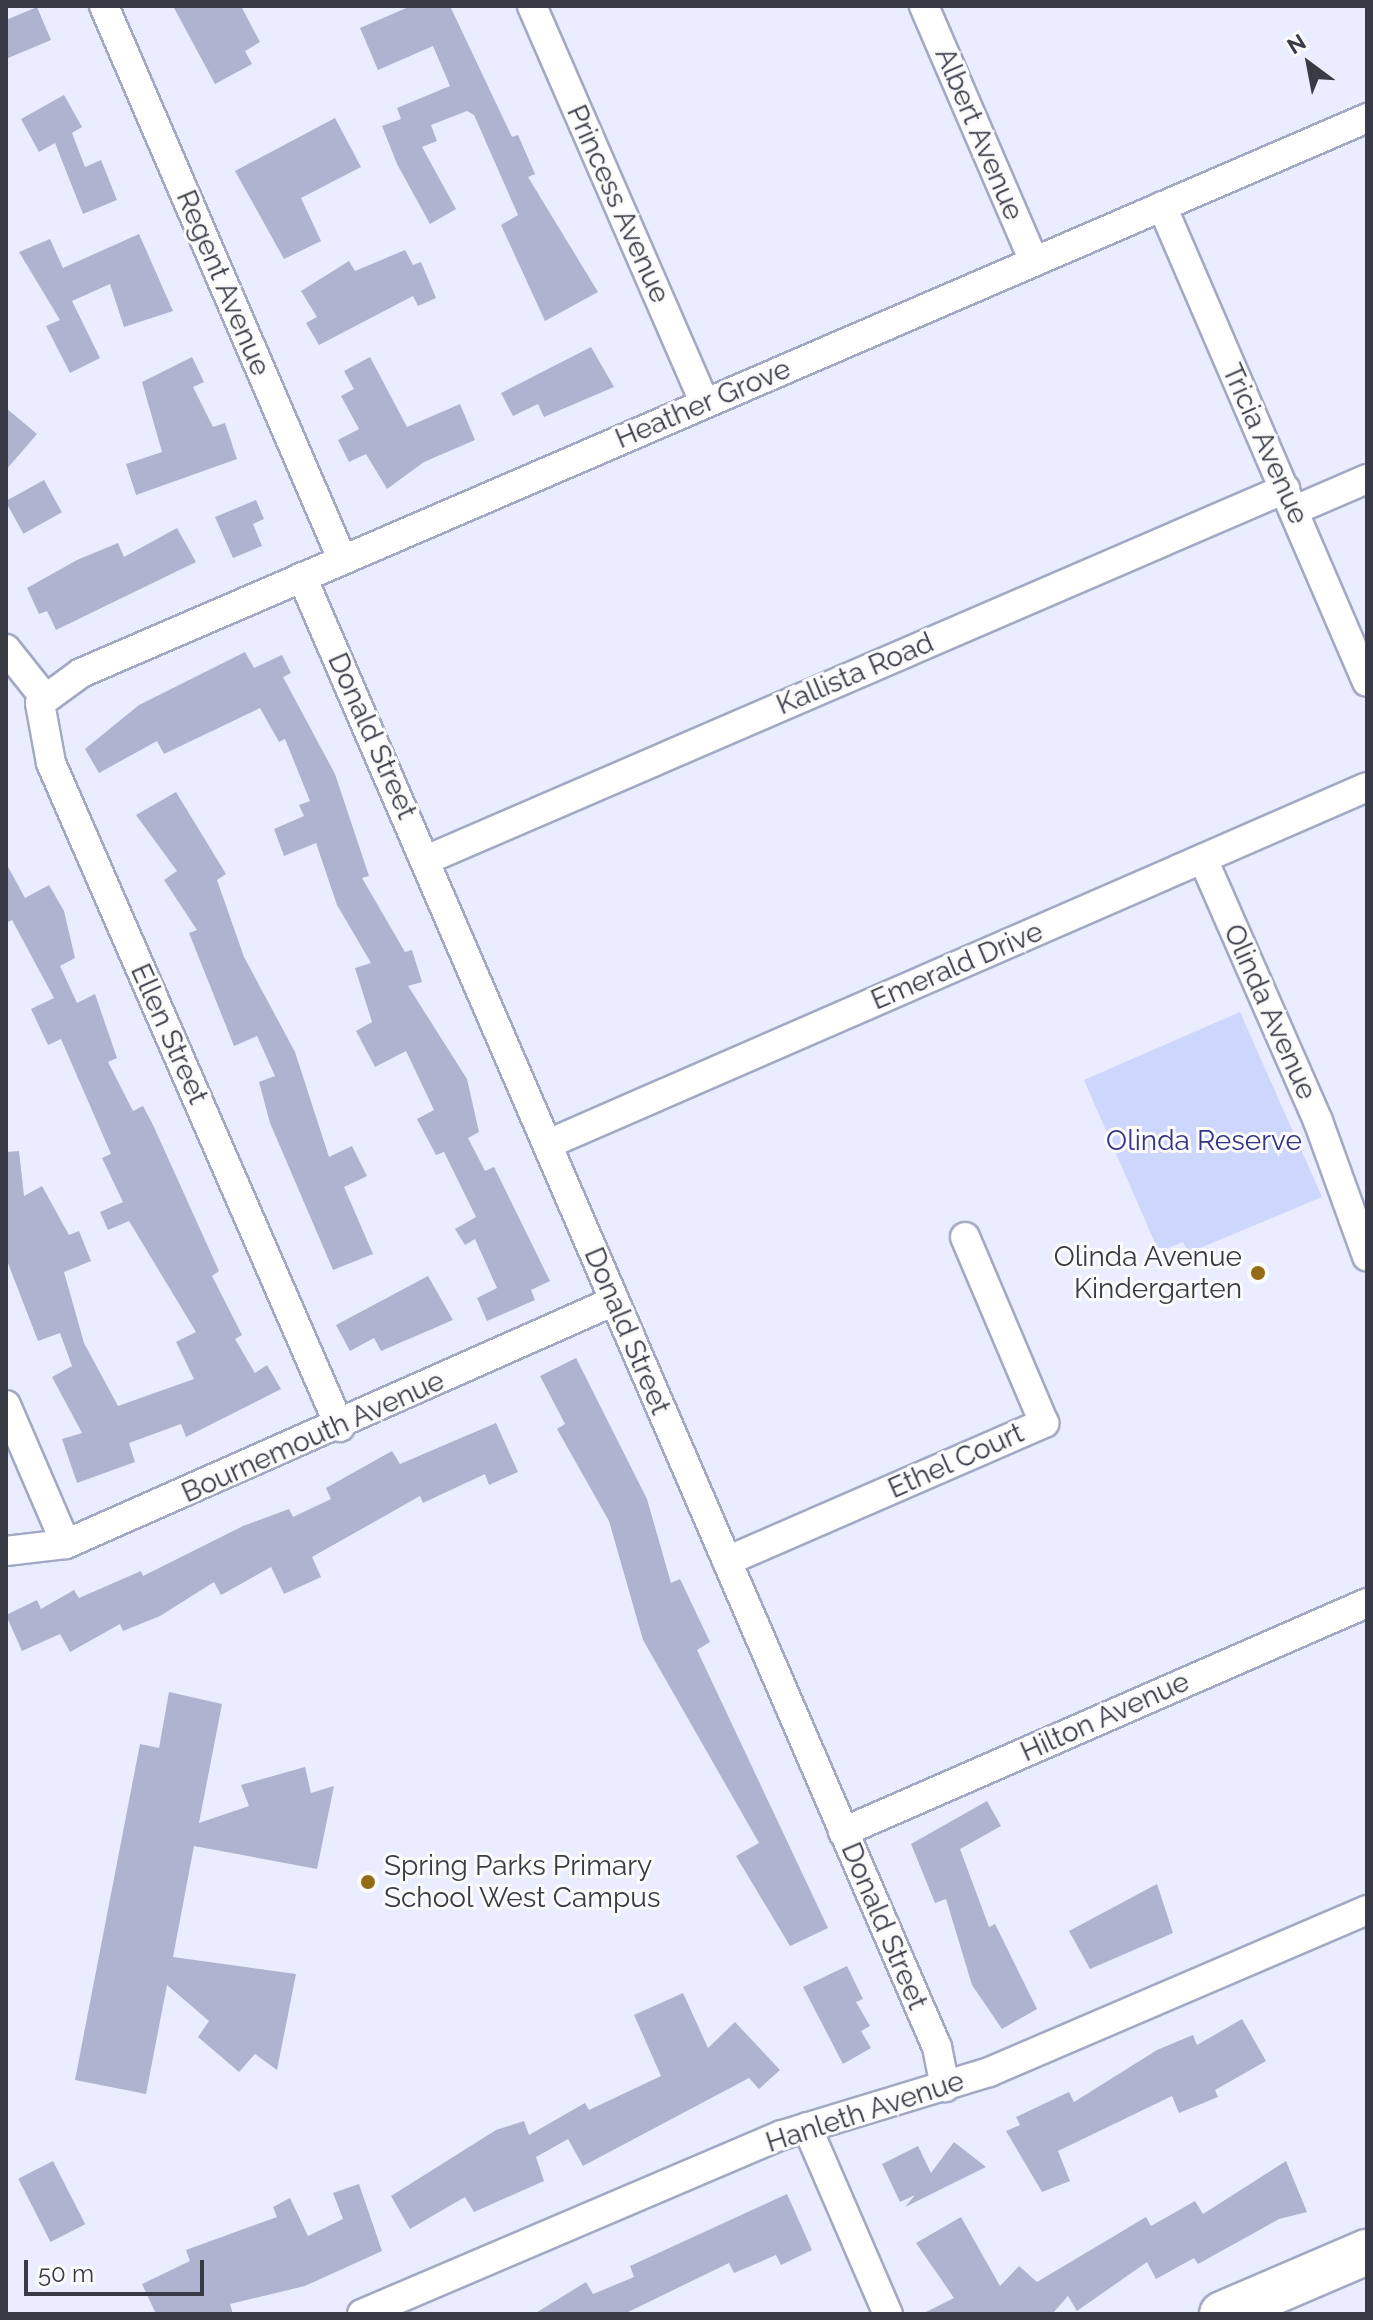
<!DOCTYPE html>
<style>
body{margin:0}
#map{position:relative;width:1373px;height:2320px;overflow:hidden;background:#e9edff;font-family:Raleway,sans-serif}
div>[style]{position:absolute}
.green>*{inset:0;background:#cdd6fc}
.building>*{inset:0;background:#aeb4cf;transform-origin:0 0}
.roads{filter:drop-shadow(2px 0 #a3a9c3) drop-shadow(-2px 0 #a3a9c3) drop-shadow(0 2px #a3a9c3) drop-shadow(0 -2px #a3a9c3)}
.street>*{height:28px;margin:-14px;padding:0 14px;transform-origin:14px;border-radius:14px;background:#fff}
.primary>*{height:44px;margin:-22px;padding:0 22px;transform-origin:22px;border-radius:22px;background:#fff}
.dots>*{width:22px;height:22px;translate:-50% -50%;box-sizing:border-box;border:4px solid #fbfbfb;border-radius:50%}
span{translate:-50% -50%;white-space:nowrap;text-align:center;line-height:1.15;-webkit-text-stroke:6px #fbfbfb;paint-order:stroke}
.street-label{font-size:28px;color:#383b46}
.park-label{font-size:28px;color:#313786}
.poi-label{font-size:28px;color:#383b46}
.right{translate:-100% -50%;text-align:right}
.left{translate:0 -50%;text-align:left}
.frame{position:absolute;inset:0;border:8px solid #383b46;pointer-events:none}
.north{position:absolute;left:1269px;top:24px;width:80px;height:80px;-webkit-text-stroke:6px #fbfbfb;paint-order:stroke;rotate:328deg;font-size:22px;font-weight:700;line-height:32px;text-align:center;color:#383b46}
.north::after{content:'';display:block;margin:auto;width:28px;height:36px;background:#383b46;clip-path:polygon(50% 0,100% 100%,50% 72%,0 100%)}
.scale{position:absolute;left:24px;top:2260px;width:180px;height:36px;box-sizing:border-box;border:4px solid #383b46;border-top:0;padding-left:10px;font-size:24px;line-height:28px;white-space:nowrap;color:#383b46;-webkit-text-stroke:6px #fbfbfb;paint-order:stroke}
</style>
<div id="map">
<div class="green">
<i style="clip-path:polygon(1240px 1012px,1322px 1197px,1188px 1253px,1183px 1242px,1159px 1252px,1084px 1080px)"></i>
</div>
<div class="building">
<i style="clip-path:polygon(173px 6px,241px 6px,260px 42px,245px 51px,252px 64px,215px 84px)"></i>
<i style="clip-path:polygon(411px 6px,450px 6px,512px 137px,518px 135px,535px 174px,528px 177px,598px 292px,545px 321px,501px 225px,518px 215px,474px 115px,467px 111px,431px 125px,437px 141px,422px 147px,456px 209px,430px 224px,397px 164px,382px 126px,401px 119px,397px 108px,450px 86px,433px 46px,378px 70px,360px 28px)"></i>
<i style="clip-path:polygon(37px 7px,51px 40px,6px 59px,6px 20px)"></i>
<i style="clip-path:polygon(64px 95px,82px 127px,72px 133px,85px 167px,101px 160px,117px 200px,83px 214px,55px 143px,39px 152px,21px 119px)"></i>
<i style="clip-path:polygon(335px 118px,361px 167px,301px 198px,321px 241px,284px 259px,235px 171px)"></i>
<i style="clip-path:polygon(139px 234px,173px 311px,124px 327px,110px 284px,72px 301px,100px 358px,70px 373px,46px 326px,60px 320px,19px 252px,50px 239px,63px 268px)"></i>
<i style="clip-path:polygon(405px 250px,413px 265px,421px 262px,436px 298px,418px 306px,413px 296px,319px 345px,306px 323px,317px 317px,301px 291px,349px 261px,355px 271px)"></i>
<i style="clip-path:polygon(591px 347px,614px 387px,544px 417px,538px 404px,513px 416px,501px 393px)"></i>
<i style="clip-path:polygon(192px 357px,204px 382px,193px 387px,213px 427px,225px 423px,237px 459px,136px 495px,126px 464px,162px 452px,142px 382px)"></i>
<i style="clip-path:polygon(370px 357px,407px 427px,460px 404px,475px 440px,424px 462px,387px 489px,366px 454px,349px 462px,338px 440px,359px 429px,341px 396px,354px 389px,344px 371px)"></i>
<i style="clip-path:polygon(6px 408px,37px 434px,6px 470px)"></i>
<i style="left:44px;top:480px;width:37px;height:44px;rotate:61deg"></i>
<i style="clip-path:polygon(256px 500px,264px 519px,253px 524px,262px 546px,233px 558px,215px 517px)"></i>
<i style="clip-path:polygon(177px 528px,196px 562px,56px 630px,47px 611px,39px 614px,27px 588px,77px 560px,118px 543px,124px 557px)"></i>
<i style="clip-path:polygon(245px 652px,254px 668px,282px 655px,291px 673px,283px 677px,335px 774px,369px 876px,362px 878px,405px 952px,412px 950px,422px 982px,408px 986px,467px 1079px,479px 1132px,468px 1138px,485px 1171px,494px 1167px,550px 1281px,531px 1290px,535px 1300px,487px 1321px,477px 1298px,497px 1288px,475px 1239px,465px 1245px,455px 1229px,476px 1217px,444px 1152px,436px 1155px,417px 1119px,434px 1110px,406px 1051px,375px 1067px,356px 1031px,372px 1022px,355px 968px,371px 963px,337px 905px,316px 843px,284px 856px,274px 829px,304px 816px,299px 805px,310px 801px,285px 739px,279px 742px,260px 708px,164px 754px,157px 741px,99px 773px,85px 749px,139px 705px)"></i>
<i style="clip-path:polygon(176px 792px,226px 874px,217px 880px,244px 957px,295px 1052px,329px 1157px,352px 1146px,367px 1176px,344px 1187px,373px 1254px,333px 1270px,270px 1123px,259px 1082px,275px 1076px,257px 1036px,234px 1046px,189px 933px,197px 930px,164px 880px,177px 871px,136px 815px)"></i>
<i style="clip-path:polygon(6px 863px,25px 898px,49px 885px,64px 911px,75px 958px,60px 966px,77px 1003px,95px 994px,117px 1058px,108px 1062px,133px 1111px,143px 1106px,153px 1125px,219px 1271px,212px 1276px,242px 1335px,235px 1339px,255px 1373px,267px 1365px,281px 1389px,186px 1437px,181px 1424px,129px 1443px,135px 1462px,77px 1483px,62px 1439px,82px 1433px,52px 1377px,72px 1366px,60px 1333px,38px 1341px,6px 1258px,6px 1152px,19px 1151px,24px 1196px,42px 1186px,69px 1235px,79px 1231px,91px 1261px,64px 1272px,84px 1343px,118px 1406px,194px 1379px,176px 1342px,196px 1332px,129px 1221px,108px 1230px,100px 1212px,123px 1202px,102px 1158px,111px 1154px,61px 1039px,48px 1045px,31px 1009px,54px 998px,12px 920px,6px 923px)"></i>
<i style="clip-path:polygon(428px 1276px,453px 1320px,381px 1351px,374px 1338px,350px 1351px,336px 1325px)"></i>
<i style="clip-path:polygon(576px 1358px,647px 1499px,671px 1583px,680px 1579px,710px 1642px,697px 1650px,828px 1928px,790px 1946px,736px 1856px,759px 1843px,643px 1640px,609px 1521px,557px 1429px,565px 1424px,540px 1376px)"></i>
<i style="clip-path:polygon(496px 1423px,518px 1472px,489px 1485px,485px 1474px,423px 1503px,420px 1496px,312px 1557px,321px 1577px,284px 1594px,271px 1567px,221px 1595px,214px 1582px,160px 1616px,123px 1631px,120px 1624px,70px 1652px,60px 1634px,22px 1651px,6px 1615px,37px 1600px,41px 1609px,74px 1590px,79px 1598px,141px 1571px,143px 1576px,243px 1526px,289px 1509px,293px 1517px,331px 1499px,326px 1488px,392px 1451px,400px 1464px)"></i>
<i style="clip-path:polygon(169px 1692px,222px 1704px,199px 1823px,249px 1806px,241px 1785px,305px 1767px,311px 1793px,334px 1786px,317px 1869px,194px 1846px,173px 1957px,296px 1974px,277px 2070px,255px 2054px,239px 2072px,198px 2037px,209px 2021px,167px 1985px,146px 2094px,75px 2080px,140px 1744px,159px 1748px)"></i>
<i style="clip-path:polygon(987px 1801px,1001px 1826px,960px 1849px,989px 1927px,995px 1924px,1037px 2009px,1002px 2029px,972px 1985px,946px 1899px,935px 1903px,911px 1844px)"></i>
<i style="clip-path:polygon(1157px 1884px,1173px 1933px,1090px 1969px,1069px 1931px)"></i>
<i style="clip-path:polygon(847px 1966px,863px 1999px,856px 2002px,870px 2026px,861px 2031px,871px 2048px,843px 2064px,803px 1987px)"></i>
<i style="clip-path:polygon(683px 1993px,708px 2048px,735px 2022px,780px 2070px,759px 2089px,749px 2078px,583px 2166px,568px 2139px,536px 2157px,544px 2181px,474px 2212px,465px 2197px,410px 2229px,391px 2196px,496px 2130px,524px 2121px,529px 2135px,585px 2103px,589px 2110px,661px 2076px,634px 2015px)"></i>
<i style="clip-path:polygon(1242px 2019px,1266px 2061px,1215px 2090px,1218px 2097px,1179px 2113px,1172px 2096px,1058px 2151px,1070px 2181px,1042px 2192px,1006px 2131px,1020px 2125px,1016px 2117px,1069px 2092px,1074px 2102px,1157px 2050px,1193px 2035px,1197px 2045px)"></i>
<i style="clip-path:polygon(954px 2142px,986px 2167px,905px 2207px,915px 2195px,900px 2202px,882px 2164px,918px 2146px,931px 2173px)"></i>
<i style="left:53px;top:2161px;width:71px;height:39px;rotate:63deg"></i>
<i style="clip-path:polygon(1286px 2161px,1307px 2212px,1279px 2219px,1198px 2264px,1194px 2258px,1156px 2279px,1147px 2262px,1077px 2311px,1068px 2296px,1052px 2314px,922px 2314px,954px 2298px,916px 2243px,961px 2217px,1000px 2286px,1019px 2266px,1037px 2282px,1146px 2217px,1151px 2226px,1195px 2201px,1203px 2214px)"></i>
<i style="clip-path:polygon(359px 2184px,382px 2251px,305px 2286px,230px 2304px,233px 2314px,156px 2314px,142px 2284px,190px 2261px,186px 2250px,277px 2217px,273px 2207px,290px 2198px,308px 2236px,343px 2219px,333px 2193px)"></i>
<i style="clip-path:polygon(787px 2194px,812px 2250px,781px 2265px,776px 2255px,734px 2273px,729px 2263px,624px 2314px,534px 2314px,586px 2282px,593px 2294px,634px 2277px,630px 2266px)"></i>
</div>
<div class="roads">
<div class="street">
<i style="left:104px;top:6px;width:602px;rotate:66.71deg"></i>
<i style="left:532px;top:6px;width:433px;rotate:66.5deg"></i>
<i style="left:924px;top:6px;width:278px;rotate:66.7deg"></i>
<i style="left:1162px;top:206px;width:518px;rotate:66.7deg"></i>
<i style="left:1295px;top:510px;width:78px;rotate:-23.3deg"></i>
<i style="left:302px;top:577px;width:1601px;rotate:66.64deg"></i>
<i style="left:937px;top:2047px;width:41px;rotate:78.7deg"></i>
<i style="left:6px;top:649px;width:63px;rotate:51.5deg"></i>
<i style="left:1203px;top:859px;width:286px;rotate:66.3deg"></i>
<i style="left:1318px;top:1121px;width:144px;rotate:70.1deg"></i>
<i style="left:426px;top:860px;width:936px;rotate:-23.36deg"></i>
<i style="left:548px;top:1144px;width:893px;rotate:-23.55deg"></i>
<i style="left:6px;top:1405px;width:151px;rotate:66.7deg"></i>
<i style="left:340px;top:1427px;width:724px;rotate:-113.52deg"></i>
<i style="left:51px;top:763px;width:61px;rotate:-100.4deg"></i>
<i style="left:40px;top:703px;width:51px;rotate:-36.2deg"></i>
<i style="left:81px;top:673px;width:1401px;rotate:-23.34deg"></i>
<i style="left:6px;top:1551px;width:60px;rotate:-6.7deg"></i>
<i style="left:66px;top:1544px;width:599px;rotate:-23.91deg"></i>
<i style="left:727px;top:1561px;width:346px;rotate:-23.5deg"></i>
<i style="left:1044px;top:1423px;width:202px;rotate:-113deg"></i>
<i style="left:843px;top:1832px;width:572px;rotate:-23.61deg"></i>
<i style="left:807px;top:2127px;width:204px;rotate:66.6deg"></i>
<i style="left:362px;top:2314px;width:457px;rotate:-23.1deg"></i>
<i style="left:782px;top:2135px;width:216px;rotate:-16.9deg"></i>
<i style="left:989px;top:2072px;width:411px;rotate:-23.2deg"></i>
</div>
<div class="primary">
<i style="left:1222px;top:2314px;width:158px;rotate:-23.2deg"></i>
</div>
</div>
<div class="dots">
<i style="left:1258px;top:1273px;background:#946c16"></i>
<i style="left:368px;top:1882px;background:#946c16"></i>
</div>
<div class="street-label">
<span style="left:979px;top:134px;rotate:67deg">Albert Avenue</span>
<span style="left:618px;top:204px;rotate:66deg">Princess Avenue</span>
<span style="left:223px;top:283px;rotate:67deg">Regent Avenue</span>
<span style="left:703px;top:404px;rotate:-23deg">Heather Grove</span>
<span style="left:1265px;top:444px;rotate:66deg">Tricia Avenue</span>
<span style="left:855px;top:674px;rotate:-23deg">Kallista Road</span>
<span style="left:372px;top:736px;rotate:66deg">Donald Street</span>
<span style="left:957px;top:966px;rotate:-23deg">Emerald Drive</span>
<span style="left:1270px;top:1012px;rotate:66deg">Olinda Avenue</span>
<span style="left:169px;top:1034px;rotate:66deg">Ellen Street</span>
<span style="left:627px;top:1331px;rotate:67deg">Donald Street</span>
<span style="left:313px;top:1437px;rotate:-24deg">Bournemouth Avenue</span>
<span style="left:956px;top:1461px;rotate:-24deg">Ethel Court</span>
<span style="left:1105px;top:1717px;rotate:-24deg">Hilton Avenue</span>
<span style="left:884px;top:1926px;rotate:67deg">Donald Street</span>
<span style="left:865px;top:2112px;rotate:-18deg">Hanleth Avenue</span>
</div>
<div class="park-label">
<span style="left:1204px;top:1141px">Olinda Reserve</span>
</div>
<div class="poi-label">
<span class="right" style="left:1242px;top:1273px">Olinda Avenue<br>Kindergarten</span>
<span class="left" style="left:384px;top:1882px">Spring Parks Primary<br>School West Campus</span>
</div>
<div class="frame"></div>
<div class="north">N</div>
<div class="scale">50 m</div>
</div>
